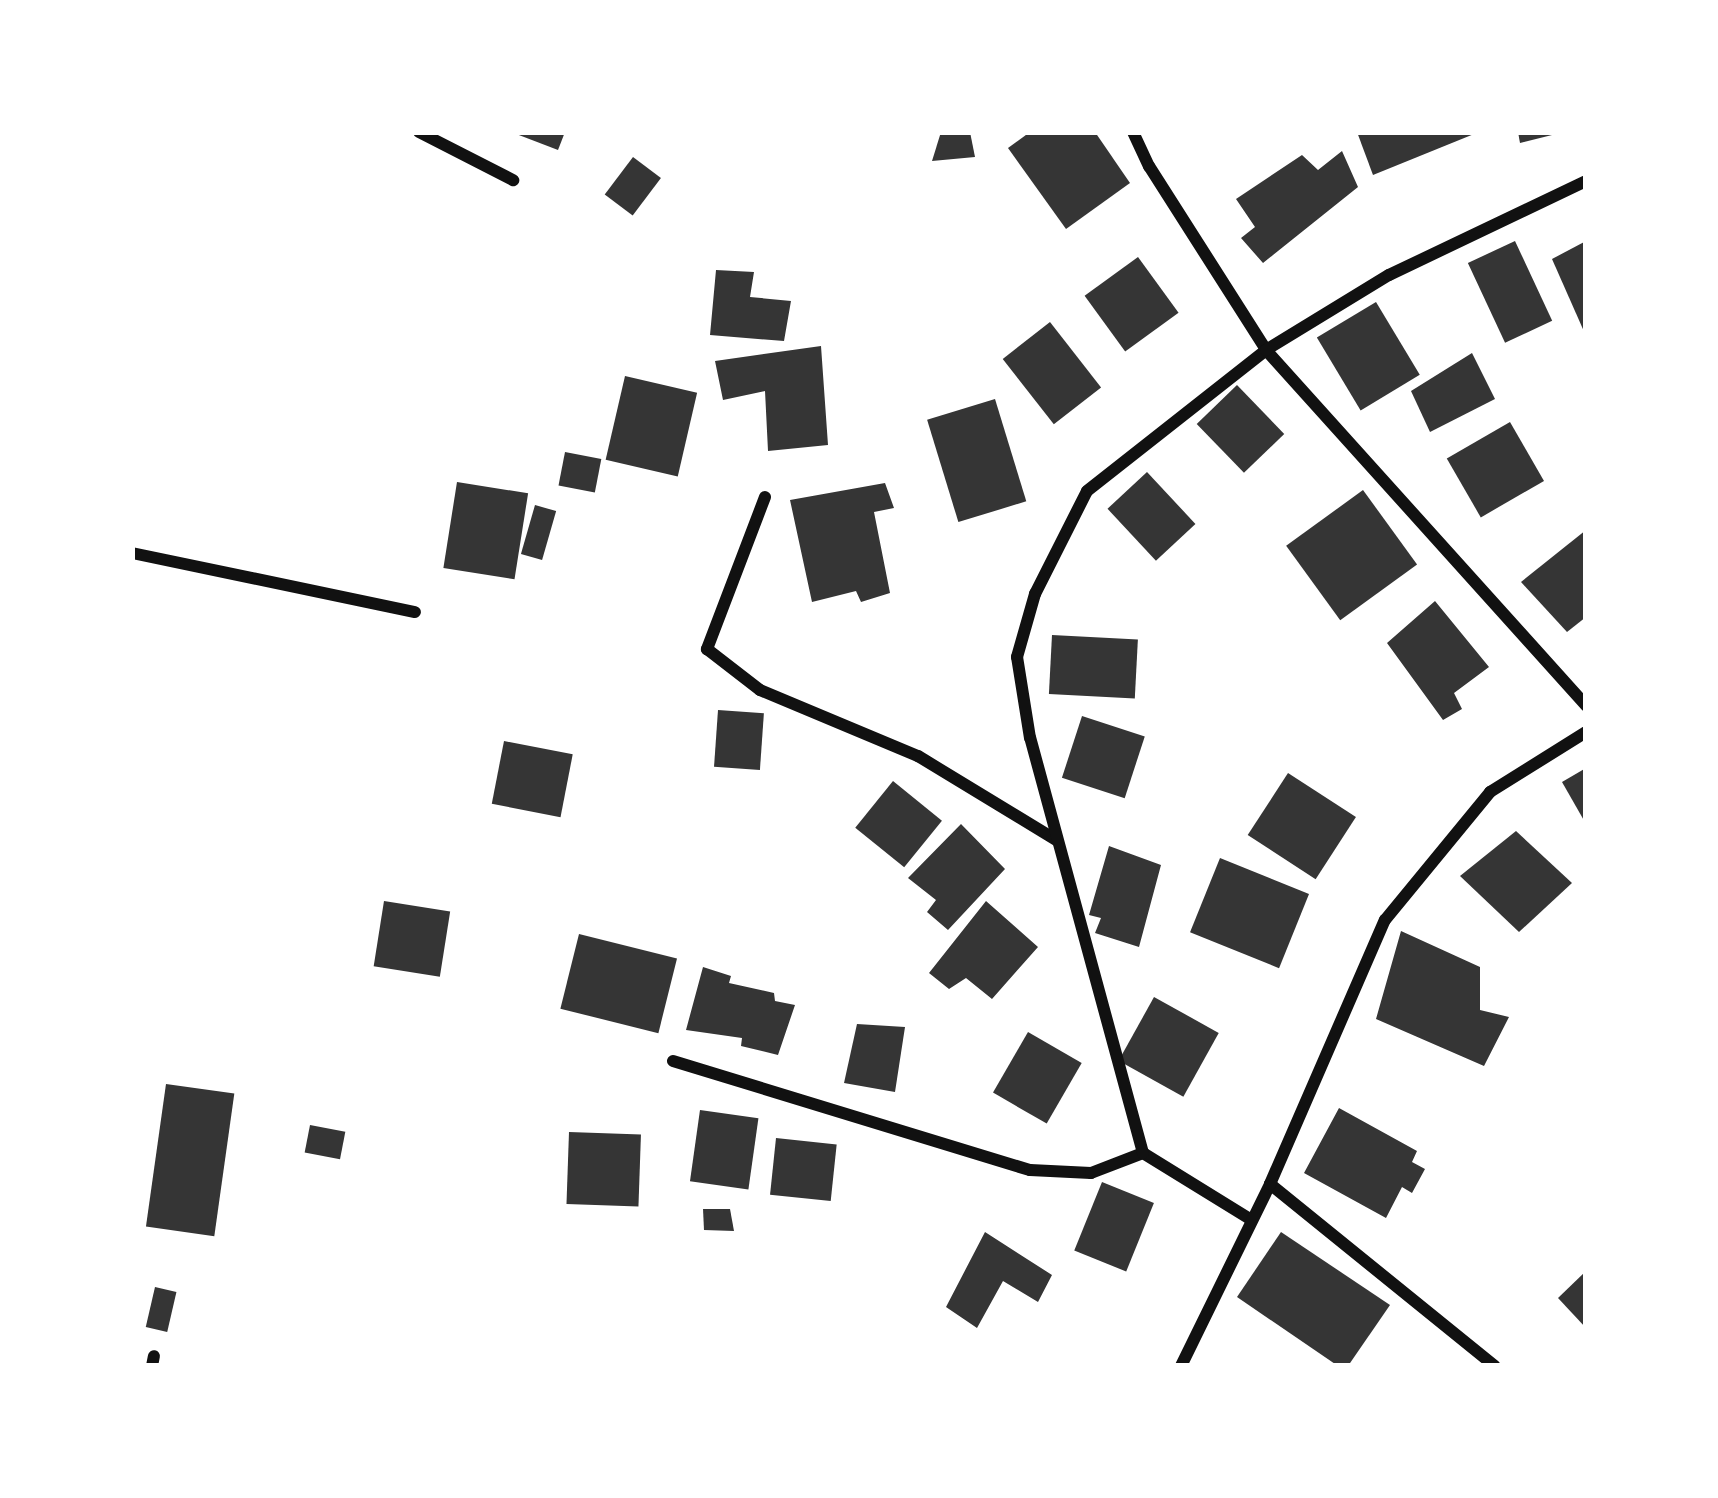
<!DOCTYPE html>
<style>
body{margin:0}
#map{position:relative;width:1718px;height:1498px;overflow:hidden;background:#fff;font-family:"Exo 2",sans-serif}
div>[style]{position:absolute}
.building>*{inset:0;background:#353535;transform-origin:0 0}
.minor>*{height:12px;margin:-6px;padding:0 6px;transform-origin:6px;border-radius:6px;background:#111}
span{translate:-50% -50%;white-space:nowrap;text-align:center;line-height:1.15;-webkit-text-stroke:12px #fff;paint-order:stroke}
.frame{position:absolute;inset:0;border:135px solid #fff;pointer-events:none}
</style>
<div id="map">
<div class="building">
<i style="clip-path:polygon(511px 132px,565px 132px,558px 150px)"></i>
<i style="clip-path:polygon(941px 132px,970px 132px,975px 157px,932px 161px)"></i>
<i style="clip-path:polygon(1030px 132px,1095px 132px,1130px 183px,1066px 229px,1008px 148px)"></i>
<i style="clip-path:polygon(1357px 132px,1479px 132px,1373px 175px)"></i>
<i style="clip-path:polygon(1518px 132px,1556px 132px,1556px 134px,1520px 143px)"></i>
<i style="clip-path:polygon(1342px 151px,1358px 187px,1263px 263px,1241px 238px,1255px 227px,1236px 199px,1302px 155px,1318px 170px)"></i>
<i style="left:633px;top:157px;width:35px;height:47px;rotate:37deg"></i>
<i style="left:1515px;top:241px;width:88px;height:52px;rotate:65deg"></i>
<i style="clip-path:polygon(1586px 241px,1586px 336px,1552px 259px)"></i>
<i style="left:1138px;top:257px;width:69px;height:66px;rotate:54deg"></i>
<i style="clip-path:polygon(716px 270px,754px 272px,750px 297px,791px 301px,784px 341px,710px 335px)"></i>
<i style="left:1376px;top:302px;width:85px;height:69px;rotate:59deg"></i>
<i style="left:1050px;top:322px;width:83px;height:60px;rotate:52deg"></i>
<i style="clip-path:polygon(821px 346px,828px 445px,768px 451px,765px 391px,723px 400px,715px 361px)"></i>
<i style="clip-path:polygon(1472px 353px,1495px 399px,1430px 432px,1411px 391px)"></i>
<i style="left:625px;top:376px;width:74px;height:86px;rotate:13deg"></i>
<i style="left:1237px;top:385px;width:68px;height:56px;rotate:46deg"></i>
<i style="left:995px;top:399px;width:107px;height:71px;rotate:73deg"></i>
<i style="left:1510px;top:422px;width:68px;height:73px;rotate:60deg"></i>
<i style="left:565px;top:452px;width:37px;height:34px;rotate:11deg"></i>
<i style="left:1147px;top:472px;width:71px;height:54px;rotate:47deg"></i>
<i style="left:457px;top:482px;width:72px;height:87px;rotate:9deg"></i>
<i style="clip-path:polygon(885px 483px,894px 508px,874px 512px,890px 593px,861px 602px,856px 591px,812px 602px,790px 500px)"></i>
<i style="left:1363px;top:490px;width:92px;height:95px;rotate:54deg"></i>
<i style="left:535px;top:505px;width:22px;height:51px;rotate:16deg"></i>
<i style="clip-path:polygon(1586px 530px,1586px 617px,1567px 632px,1521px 582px)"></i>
<i style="clip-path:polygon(1435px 601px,1489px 667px,1454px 693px,1462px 709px,1443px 720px,1387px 643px)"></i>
<i style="left:1052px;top:635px;width:86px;height:59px;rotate:3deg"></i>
<i style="left:718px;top:710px;width:46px;height:57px;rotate:4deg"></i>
<i style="left:1082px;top:716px;width:66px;height:65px;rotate:18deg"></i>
<i style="left:504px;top:741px;width:70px;height:64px;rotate:11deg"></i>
<i style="clip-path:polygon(1586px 768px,1586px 824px,1562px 782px)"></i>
<i style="left:1288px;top:773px;width:81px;height:74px;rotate:33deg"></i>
<i style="left:893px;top:781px;width:63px;height:60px;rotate:39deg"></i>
<i style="clip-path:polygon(961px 824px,1005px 869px,948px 930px,927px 912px,936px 900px,908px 878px)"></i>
<i style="clip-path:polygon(1516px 831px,1572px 883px,1519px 932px,1460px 876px)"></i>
<i style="clip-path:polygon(1109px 846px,1161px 865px,1139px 947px,1095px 933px,1101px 918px,1089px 915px)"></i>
<i style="left:1220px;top:858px;width:96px;height:80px;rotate:22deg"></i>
<i style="left:384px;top:901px;width:67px;height:66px;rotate:9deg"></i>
<i style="clip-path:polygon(986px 901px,1038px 947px,992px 999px,966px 978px,949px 989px,929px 973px)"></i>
<i style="clip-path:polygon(1401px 931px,1480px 967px,1480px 1010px,1509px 1017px,1484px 1066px,1376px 1019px)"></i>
<i style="left:579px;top:934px;width:101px;height:77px;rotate:14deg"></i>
<i style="clip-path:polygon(703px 967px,731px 976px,729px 983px,774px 993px,775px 1001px,795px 1005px,778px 1055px,741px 1046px,742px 1038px,686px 1030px)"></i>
<i style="left:1154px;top:997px;width:74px;height:73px;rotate:29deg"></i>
<i style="clip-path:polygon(857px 1024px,905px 1027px,895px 1092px,844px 1083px)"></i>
<i style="left:1028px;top:1032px;width:62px;height:70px;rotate:30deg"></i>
<i style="left:166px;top:1084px;width:69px;height:144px;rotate:8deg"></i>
<i style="clip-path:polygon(1339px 1108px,1417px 1151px,1412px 1162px,1425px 1169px,1412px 1193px,1402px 1187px,1386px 1218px,1304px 1173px)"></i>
<i style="left:700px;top:1110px;width:59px;height:72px;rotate:8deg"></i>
<i style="left:310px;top:1125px;width:36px;height:28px;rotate:11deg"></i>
<i style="left:569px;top:1132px;width:72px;height:72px;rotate:2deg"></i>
<i style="left:776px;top:1138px;width:61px;height:57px;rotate:6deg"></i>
<i style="left:1102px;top:1182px;width:56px;height:74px;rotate:22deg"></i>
<i style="clip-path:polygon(703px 1209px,730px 1209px,734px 1231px,704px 1230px)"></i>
<i style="clip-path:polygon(985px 1232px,1052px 1275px,1038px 1302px,1003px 1281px,977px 1328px,946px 1307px)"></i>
<i style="clip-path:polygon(1281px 1232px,1390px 1305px,1348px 1366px,1338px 1366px,1237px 1297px)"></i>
<i style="clip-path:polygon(1586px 1271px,1586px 1328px,1558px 1298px)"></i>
<i style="left:155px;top:1287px;width:22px;height:41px;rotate:13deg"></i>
</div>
<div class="minor">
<i style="left:419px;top:132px;width:106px;rotate:27.1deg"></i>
<i style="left:1133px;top:132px;width:38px;rotate:65deg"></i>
<i style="left:1149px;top:166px;width:218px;rotate:57.5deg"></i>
<i style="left:1266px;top:350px;width:479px;rotate:48deg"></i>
<i style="left:765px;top:497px;width:163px;rotate:110.9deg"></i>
<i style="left:707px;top:649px;width:67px;rotate:37.7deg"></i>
<i style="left:760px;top:690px;width:171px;rotate:22.7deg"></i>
<i style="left:918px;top:756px;width:162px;rotate:31.3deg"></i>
<i style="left:132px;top:553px;width:289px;rotate:11.8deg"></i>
<i style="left:673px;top:1061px;width:373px;rotate:17deg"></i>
<i style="left:1030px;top:1170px;width:61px;rotate:2.8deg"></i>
<i style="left:1091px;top:1173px;width:56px;rotate:-21deg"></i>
<i style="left:1270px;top:1184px;width:289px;rotate:39deg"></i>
<i style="left:1250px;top:1219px;width:126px;rotate:-148.3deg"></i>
<i style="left:1143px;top:1153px;width:430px;rotate:-105.2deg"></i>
<i style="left:1030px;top:738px;width:82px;rotate:-99.1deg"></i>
<i style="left:1017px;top:657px;width:66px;rotate:-74.1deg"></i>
<i style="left:1035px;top:594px;width:115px;rotate:-63.2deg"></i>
<i style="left:1087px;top:491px;width:228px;rotate:-38.2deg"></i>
<i style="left:1266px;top:350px;width:144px;rotate:-31.4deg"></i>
<i style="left:1389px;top:275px;width:218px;rotate:-25.5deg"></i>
<i style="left:152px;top:1366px;width:10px;rotate:-79deg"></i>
<i style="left:1181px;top:1366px;width:203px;rotate:-63.9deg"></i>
<i style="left:1270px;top:1184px;width:288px;rotate:-66.5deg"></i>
<i style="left:1385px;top:920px;width:166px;rotate:-50.6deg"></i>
<i style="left:1490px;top:792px;width:113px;rotate:-32deg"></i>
</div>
<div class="frame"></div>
</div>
